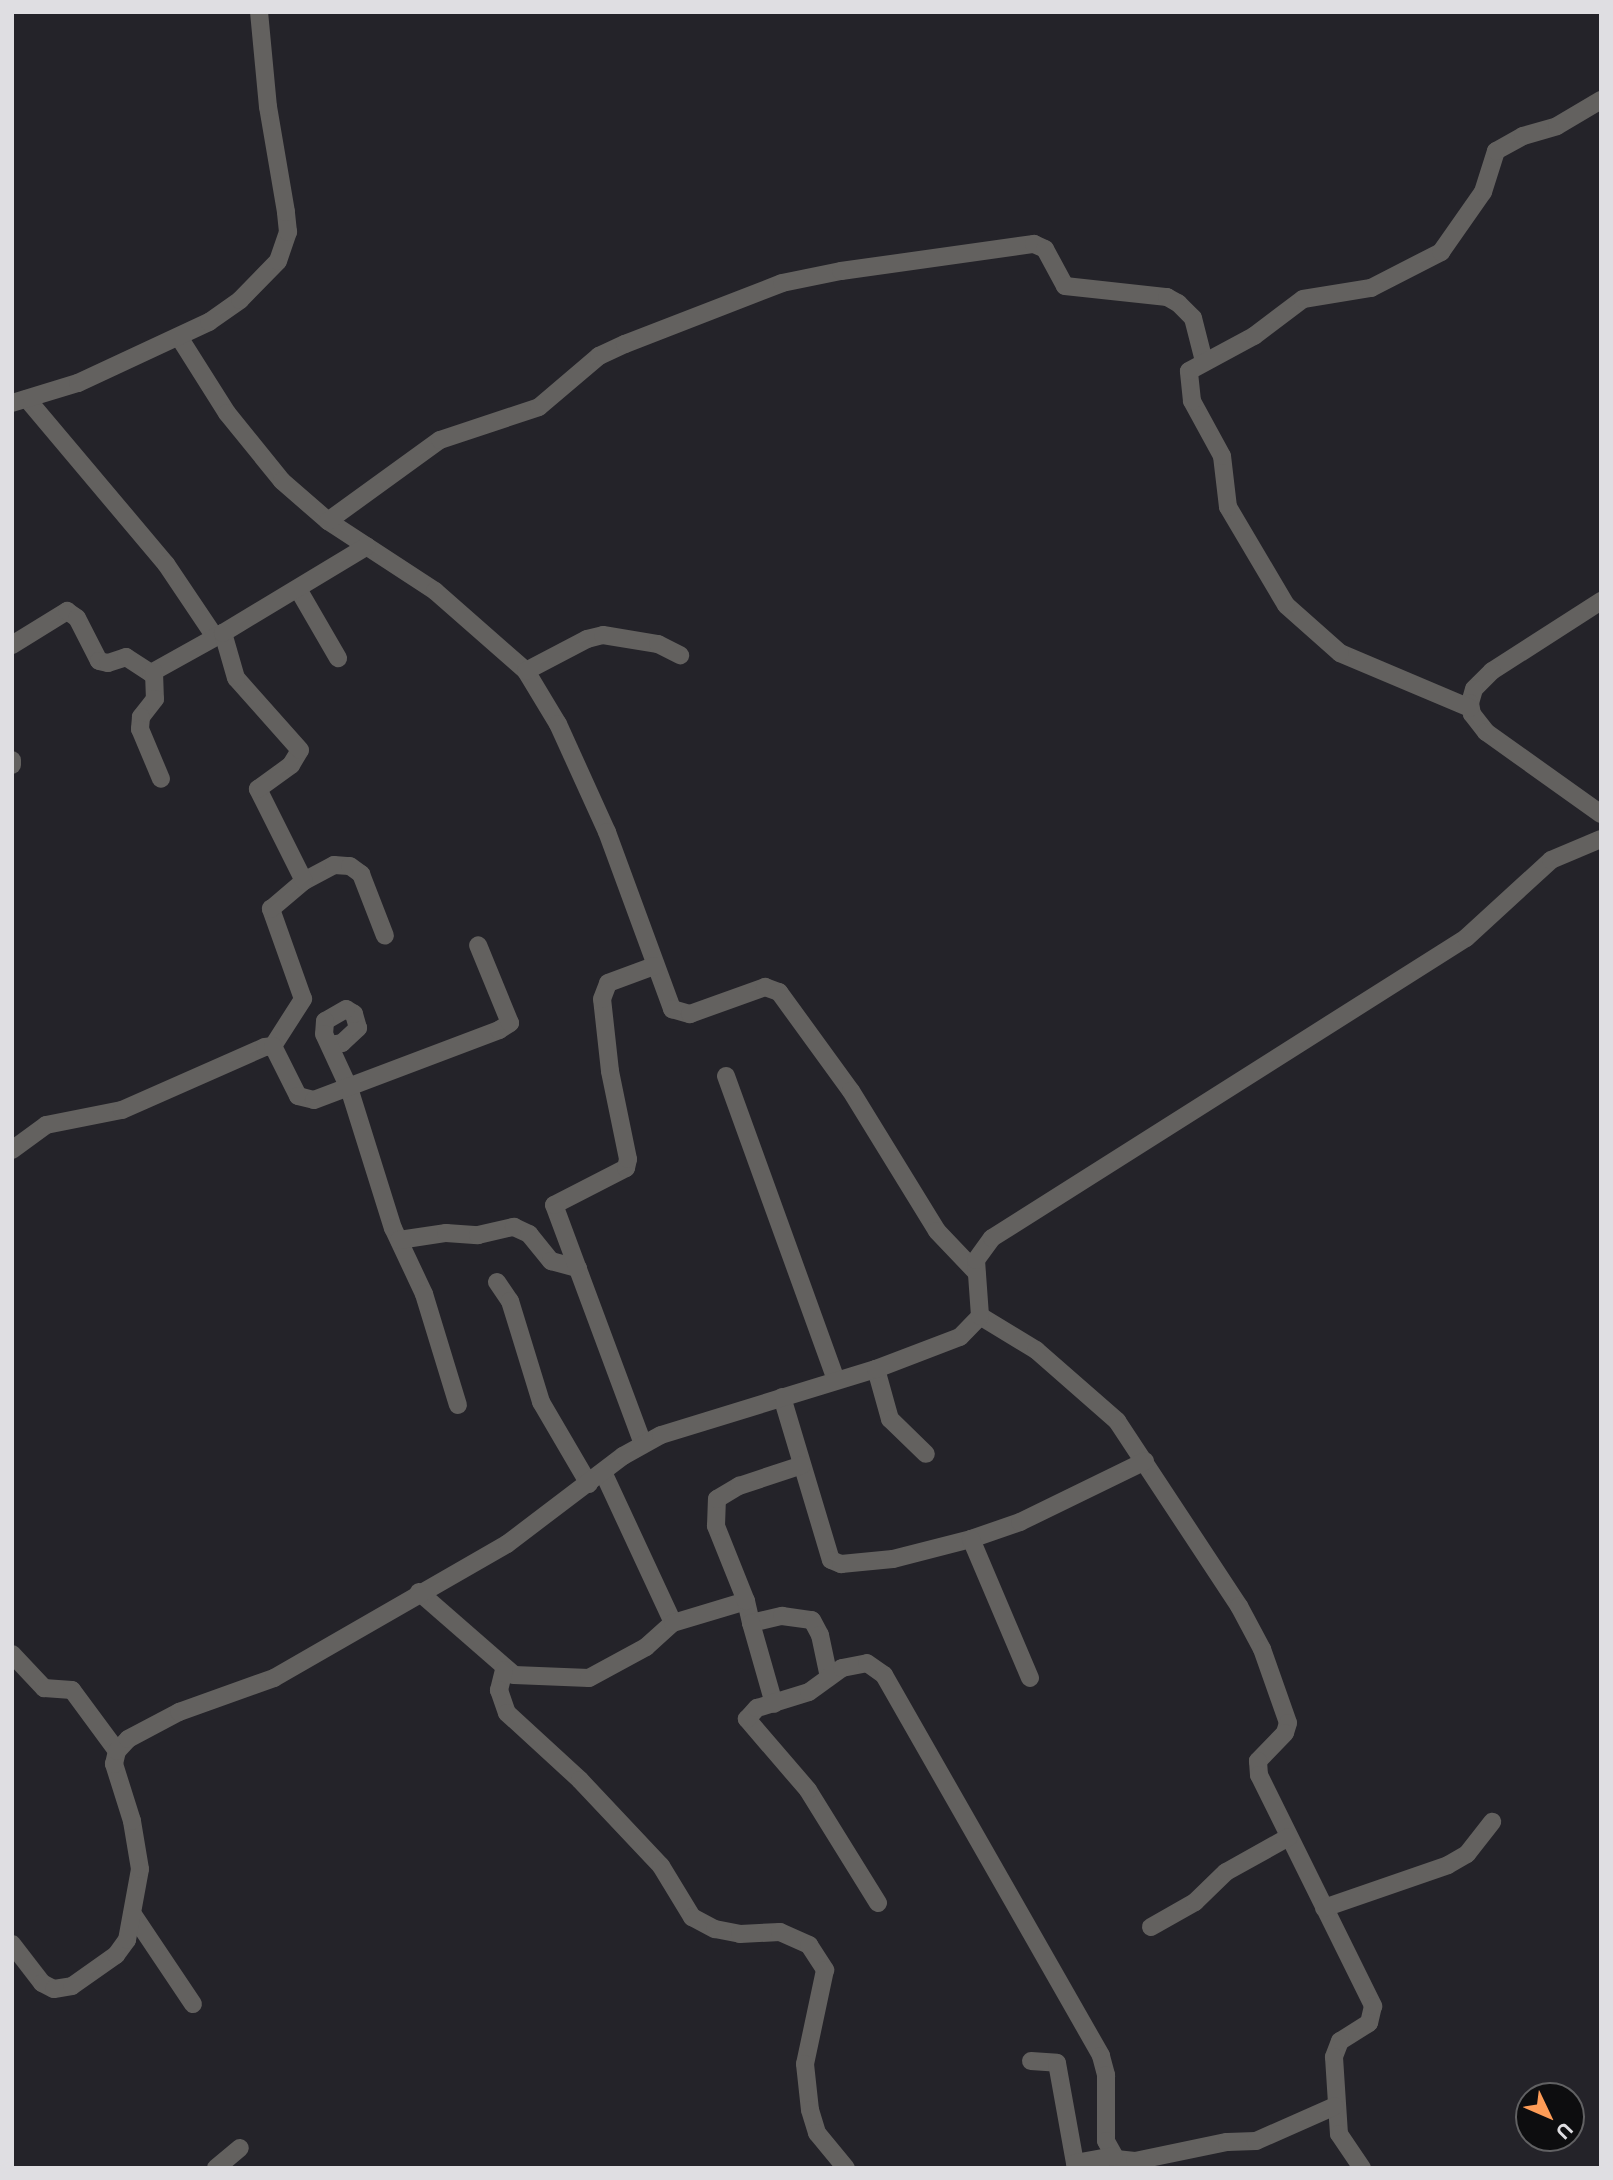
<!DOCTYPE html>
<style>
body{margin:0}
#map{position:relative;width:1613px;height:2180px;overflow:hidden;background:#242329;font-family:Inter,sans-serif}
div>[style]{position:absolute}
.minor>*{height:18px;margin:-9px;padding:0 9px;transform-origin:9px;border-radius:9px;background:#63615f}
span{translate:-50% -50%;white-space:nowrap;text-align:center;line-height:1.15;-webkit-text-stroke:7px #0d0d0f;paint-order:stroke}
.frame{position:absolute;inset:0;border:14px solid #dfdee2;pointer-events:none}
.north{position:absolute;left:1515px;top:2082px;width:70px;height:70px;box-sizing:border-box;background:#0d0d0f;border:2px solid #616163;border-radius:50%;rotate:134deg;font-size:19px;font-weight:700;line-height:28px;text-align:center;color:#dfdee2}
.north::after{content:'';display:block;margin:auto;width:24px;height:32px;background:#fe9c57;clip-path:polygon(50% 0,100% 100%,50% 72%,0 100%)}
</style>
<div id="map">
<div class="minor">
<i style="left:179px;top:337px;width:90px;rotate:57.7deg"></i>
<i style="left:227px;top:413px;width:87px;rotate:51deg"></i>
<i style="left:282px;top:481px;width:61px;rotate:41deg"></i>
<i style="left:328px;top:521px;width:128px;rotate:33.2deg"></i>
<i style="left:435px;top:591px;width:121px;rotate:41.3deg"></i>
<i style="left:526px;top:671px;width:62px;rotate:58.9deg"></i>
<i style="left:558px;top:724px;width:119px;rotate:65.6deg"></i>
<i style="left:607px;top:832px;width:189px;rotate:69.8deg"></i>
<i style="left:672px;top:1009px;width:19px;rotate:16deg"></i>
<i style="left:690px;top:1014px;width:80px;rotate:-19.8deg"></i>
<i style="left:765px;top:987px;width:15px;rotate:20deg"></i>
<i style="left:779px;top:992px;width:122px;rotate:54deg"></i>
<i style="left:851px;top:1091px;width:164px;rotate:58.4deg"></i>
<i style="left:937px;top:1231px;width:57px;rotate:46.4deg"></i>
<i style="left:27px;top:399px;width:216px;rotate:49.9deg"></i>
<i style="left:166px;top:564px;width:84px;rotate:56.1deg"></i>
<i style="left:12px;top:403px;width:69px;rotate:-16.9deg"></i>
<i style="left:78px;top:383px;width:145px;rotate:-25deg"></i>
<i style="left:209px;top:322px;width:38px;rotate:-35deg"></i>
<i style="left:240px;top:300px;width:54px;rotate:-45.7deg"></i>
<i style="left:278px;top:261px;width:31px;rotate:-71deg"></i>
<i style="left:288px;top:232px;width:20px;rotate:-96deg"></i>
<i style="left:286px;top:212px;width:107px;rotate:-99.7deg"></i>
<i style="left:268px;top:107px;width:95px;rotate:-95.4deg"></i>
<i style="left:328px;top:521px;width:138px;rotate:-35.9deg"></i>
<i style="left:440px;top:440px;width:104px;rotate:-18.4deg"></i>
<i style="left:539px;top:407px;width:79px;rotate:-40.4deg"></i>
<i style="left:599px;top:356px;width:29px;rotate:-25deg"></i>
<i style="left:625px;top:344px;width:168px;rotate:-21.2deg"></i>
<i style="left:782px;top:283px;width:60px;rotate:-11.5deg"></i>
<i style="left:841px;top:271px;width:195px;rotate:-8deg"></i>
<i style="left:1034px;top:244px;width:12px;rotate:24deg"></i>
<i style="left:1045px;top:249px;width:42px;rotate:61.6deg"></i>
<i style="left:1065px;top:286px;width:103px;rotate:6.2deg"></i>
<i style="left:1167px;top:297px;width:13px;rotate:29deg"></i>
<i style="left:1178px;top:303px;width:21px;rotate:45deg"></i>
<i style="left:1193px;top:318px;width:44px;rotate:75.7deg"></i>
<i style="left:298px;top:589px;width:80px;rotate:59.9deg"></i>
<i style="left:1601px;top:601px;width:130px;rotate:147.3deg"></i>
<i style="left:1492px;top:671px;width:25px;rotate:135deg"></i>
<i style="left:1474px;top:689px;width:15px;rotate:106deg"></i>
<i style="left:1470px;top:703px;width:11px;rotate:80deg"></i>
<i style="left:1472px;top:714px;width:23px;rotate:52deg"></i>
<i style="left:1486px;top:732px;width:141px;rotate:35.5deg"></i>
<i style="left:12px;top:645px;width:65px;rotate:-31.7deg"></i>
<i style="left:67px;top:611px;width:12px;rotate:35deg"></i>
<i style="left:77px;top:618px;width:48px;rotate:62.9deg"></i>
<i style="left:99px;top:661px;width:9px;rotate:13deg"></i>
<i style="left:108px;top:663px;width:19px;rotate:-18deg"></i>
<i style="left:126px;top:657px;width:30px;rotate:33deg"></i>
<i style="left:151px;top:673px;width:82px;rotate:-29.1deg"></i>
<i style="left:526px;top:671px;width:69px;rotate:-27.7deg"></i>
<i style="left:587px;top:639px;width:16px;rotate:-14deg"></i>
<i style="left:603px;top:635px;width:56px;rotate:9.3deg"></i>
<i style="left:658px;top:644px;width:25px;rotate:27deg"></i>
<i style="left:154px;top:672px;width:27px;rotate:88deg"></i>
<i style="left:155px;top:699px;width:23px;rotate:128deg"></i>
<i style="left:141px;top:717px;width:12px;rotate:95deg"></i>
<i style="left:140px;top:729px;width:54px;rotate:67.2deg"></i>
<i style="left:1470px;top:708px;width:141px;rotate:-157.1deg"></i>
<i style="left:1340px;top:653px;width:72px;rotate:-138.4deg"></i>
<i style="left:1286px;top:605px;width:114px;rotate:-120.6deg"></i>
<i style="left:1228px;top:507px;width:51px;rotate:-96.7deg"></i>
<i style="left:1222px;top:456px;width:63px;rotate:-118.6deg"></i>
<i style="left:1192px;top:401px;width:30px;rotate:-96deg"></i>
<i style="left:1189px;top:371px;width:74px;rotate:-28.3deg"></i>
<i style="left:1254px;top:336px;width:61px;rotate:-37.1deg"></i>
<i style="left:1303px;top:299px;width:69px;rotate:-9.2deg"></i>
<i style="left:1371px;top:288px;width:79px;rotate:-27.2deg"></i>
<i style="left:1441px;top:252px;width:73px;rotate:-55deg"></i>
<i style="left:1483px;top:192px;width:43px;rotate:-72.4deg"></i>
<i style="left:1496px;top:151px;width:31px;rotate:-29deg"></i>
<i style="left:1523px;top:136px;width:35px;rotate:-16deg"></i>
<i style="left:1557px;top:126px;width:51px;rotate:-30.6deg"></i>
<i style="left:12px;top:760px;width:5px;rotate:90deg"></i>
<i style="left:304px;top:881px;width:34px;rotate:-28deg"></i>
<i style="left:334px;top:865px;width:16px;rotate:4deg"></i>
<i style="left:350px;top:866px;width:14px;rotate:36deg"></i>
<i style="left:361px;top:874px;width:66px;rotate:68.8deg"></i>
<i style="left:330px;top:1045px;width:12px;rotate:-9deg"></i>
<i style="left:342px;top:1043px;width:22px;rotate:-43deg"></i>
<i style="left:358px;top:1028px;width:15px;rotate:-106deg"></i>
<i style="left:354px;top:1014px;width:9px;rotate:-148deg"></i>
<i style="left:346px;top:1009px;width:24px;rotate:150deg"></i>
<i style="left:325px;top:1021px;width:13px;rotate:94deg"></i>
<i style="left:324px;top:1034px;width:60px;rotate:65.2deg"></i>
<i style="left:349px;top:1088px;width:147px;rotate:72.6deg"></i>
<i style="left:393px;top:1228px;width:73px;rotate:64.8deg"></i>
<i style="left:424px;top:1294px;width:116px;rotate:73deg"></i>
<i style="left:273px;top:1046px;width:56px;rotate:-57.4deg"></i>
<i style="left:303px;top:999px;width:96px;rotate:-109.6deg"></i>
<i style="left:271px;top:909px;width:43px;rotate:-40.3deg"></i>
<i style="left:304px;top:881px;width:103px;rotate:-116.6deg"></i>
<i style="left:258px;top:789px;width:41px;rotate:-36deg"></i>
<i style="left:291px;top:765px;width:17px;rotate:-59deg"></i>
<i style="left:300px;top:750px;width:96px;rotate:-131.6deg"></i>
<i style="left:236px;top:678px;width:47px;rotate:-106.1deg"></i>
<i style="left:223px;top:633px;width:168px;rotate:-31.1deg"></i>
<i style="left:726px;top:1076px;width:323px;rotate:70.1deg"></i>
<i style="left:12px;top:1150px;width:42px;rotate:-36.3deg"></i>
<i style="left:46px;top:1125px;width:77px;rotate:-11.2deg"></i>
<i style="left:122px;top:1110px;width:156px;rotate:-23.8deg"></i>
<i style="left:265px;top:1047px;width:8px;rotate:-7deg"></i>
<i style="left:273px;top:1046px;width:56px;rotate:63.4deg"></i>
<i style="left:298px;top:1096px;width:16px;rotate:14deg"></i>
<i style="left:314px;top:1100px;width:198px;rotate:-20.7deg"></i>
<i style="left:499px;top:1030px;width:13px;rotate:-32deg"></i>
<i style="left:510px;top:1023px;width:84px;rotate:-112.3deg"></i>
<i style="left:399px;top:1240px;width:48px;rotate:-8.5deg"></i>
<i style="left:446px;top:1233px;width:32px;rotate:4deg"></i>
<i style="left:478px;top:1235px;width:37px;rotate:-13deg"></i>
<i style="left:514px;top:1227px;width:17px;rotate:25deg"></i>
<i style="left:529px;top:1234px;width:35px;rotate:51deg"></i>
<i style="left:551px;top:1261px;width:28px;rotate:15deg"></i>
<i style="left:497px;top:1282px;width:23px;rotate:56deg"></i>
<i style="left:510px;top:1301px;width:106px;rotate:72.9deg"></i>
<i style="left:541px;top:1402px;width:95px;rotate:59.7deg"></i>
<i style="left:980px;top:1316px;width:66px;rotate:31.3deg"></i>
<i style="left:1036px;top:1350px;width:108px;rotate:41.2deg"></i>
<i style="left:1117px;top:1421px;width:222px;rotate:56.6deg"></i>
<i style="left:1239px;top:1606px;width:49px;rotate:61.9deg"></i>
<i style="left:1262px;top:1649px;width:78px;rotate:70.6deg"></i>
<i style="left:1288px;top:1723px;width:10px;rotate:107deg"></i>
<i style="left:1285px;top:1733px;width:39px;rotate:134deg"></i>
<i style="left:1258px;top:1761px;width:14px;rotate:86deg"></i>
<i style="left:1259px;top:1775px;width:258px;rotate:63.7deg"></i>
<i style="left:1373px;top:2006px;width:17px;rotate:103deg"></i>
<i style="left:1369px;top:2023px;width:34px;rotate:148deg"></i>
<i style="left:1340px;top:2041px;width:17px;rotate:111deg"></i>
<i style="left:1334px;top:2057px;width:77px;rotate:86.3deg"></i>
<i style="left:1339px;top:2134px;width:41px;rotate:55.9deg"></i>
<i style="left:876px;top:1369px;width:52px;rotate:74.4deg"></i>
<i style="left:890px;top:1419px;width:50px;rotate:44.2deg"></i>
<i style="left:782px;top:1397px;width:170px;rotate:73.3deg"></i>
<i style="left:831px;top:1560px;width:11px;rotate:22deg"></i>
<i style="left:841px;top:1564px;width:52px;rotate:-5.5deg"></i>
<i style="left:893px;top:1559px;width:81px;rotate:-14.4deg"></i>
<i style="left:971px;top:1539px;width:52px;rotate:-19.1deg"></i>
<i style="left:1020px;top:1522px;width:139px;rotate:-26deg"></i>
<i style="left:643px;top:1444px;width:255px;rotate:-110.4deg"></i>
<i style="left:554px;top:1205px;width:81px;rotate:-27.2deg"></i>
<i style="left:626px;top:1168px;width:9px;rotate:-77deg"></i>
<i style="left:628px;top:1159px;width:90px;rotate:-101.6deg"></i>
<i style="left:610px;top:1071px;width:72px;rotate:-96.3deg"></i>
<i style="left:602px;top:999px;width:17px;rotate:-69deg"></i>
<i style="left:608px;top:983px;width:49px;rotate:-20.3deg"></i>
<i style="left:603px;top:1472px;width:166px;rotate:65.1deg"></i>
<i style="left:971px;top:1539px;width:151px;rotate:67deg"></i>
<i style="left:419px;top:1592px;width:126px;rotate:41.1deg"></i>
<i style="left:514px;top:1675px;width:75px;rotate:2.3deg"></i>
<i style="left:589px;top:1678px;width:65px;rotate:-28.5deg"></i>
<i style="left:646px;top:1647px;width:36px;rotate:-42deg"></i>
<i style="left:673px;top:1623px;width:76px;rotate:-16.8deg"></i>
<i style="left:746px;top:1601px;width:23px;rotate:77deg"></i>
<i style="left:751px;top:1623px;width:32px;rotate:-13deg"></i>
<i style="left:782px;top:1616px;width:30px;rotate:8deg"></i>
<i style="left:812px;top:1620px;width:17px;rotate:62deg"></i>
<i style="left:820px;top:1635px;width:40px;rotate:78deg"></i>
<i style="left:746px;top:1601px;width:81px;rotate:-111.8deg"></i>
<i style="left:716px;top:1526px;width:27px;rotate:-88deg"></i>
<i style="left:717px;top:1499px;width:26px;rotate:-31deg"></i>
<i style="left:739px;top:1486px;width:66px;rotate:-18.4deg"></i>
<i style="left:751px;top:1623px;width:84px;rotate:74.1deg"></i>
<i style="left:12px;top:1654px;width:47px;rotate:46.7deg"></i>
<i style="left:44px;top:1688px;width:28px;rotate:4deg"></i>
<i style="left:72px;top:1690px;width:76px;rotate:53.6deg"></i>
<i style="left:504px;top:1670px;width:21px;rotate:104deg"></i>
<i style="left:499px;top:1690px;width:24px;rotate:71deg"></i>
<i style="left:507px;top:1713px;width:99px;rotate:42.5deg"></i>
<i style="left:580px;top:1780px;width:118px;rotate:46.7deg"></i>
<i style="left:661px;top:1866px;width:60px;rotate:58.7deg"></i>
<i style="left:692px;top:1917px;width:26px;rotate:28deg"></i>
<i style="left:715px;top:1929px;width:25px;rotate:11deg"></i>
<i style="left:740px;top:1934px;width:40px;rotate:-2.9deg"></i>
<i style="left:780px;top:1932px;width:32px;rotate:24deg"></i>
<i style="left:809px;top:1945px;width:30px;rotate:57deg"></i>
<i style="left:825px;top:1970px;width:96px;rotate:102deg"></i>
<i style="left:805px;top:2064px;width:46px;rotate:83.8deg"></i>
<i style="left:810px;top:2110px;width:24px;rotate:73deg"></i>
<i style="left:817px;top:2133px;width:45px;rotate:50.4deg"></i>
<i style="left:878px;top:1903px;width:133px;rotate:-121.8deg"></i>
<i style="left:808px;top:1790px;width:94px;rotate:-130.7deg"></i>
<i style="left:747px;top:1719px;width:15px;rotate:-48deg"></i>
<i style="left:757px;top:1708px;width:54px;rotate:-17.1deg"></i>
<i style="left:809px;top:1692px;width:41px;rotate:-36deg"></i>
<i style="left:842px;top:1668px;width:25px;rotate:-11deg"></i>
<i style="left:867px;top:1663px;width:21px;rotate:35deg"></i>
<i style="left:884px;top:1675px;width:438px;rotate:60.3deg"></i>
<i style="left:1101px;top:2056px;width:20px;rotate:75deg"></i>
<i style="left:1106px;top:2075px;width:66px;rotate:90deg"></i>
<i style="left:1106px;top:2141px;width:21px;rotate:61deg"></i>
<i style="left:1116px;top:2159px;width:19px;rotate:6deg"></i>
<i style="left:1135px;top:2161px;width:94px;rotate:-11.7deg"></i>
<i style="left:1227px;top:2142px;width:29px;rotate:-2deg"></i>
<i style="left:1256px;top:2141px;width:86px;rotate:-23.9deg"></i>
<i style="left:1324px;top:1908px;width:131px;rotate:-19.1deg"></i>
<i style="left:1448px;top:1865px;width:22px;rotate:-30deg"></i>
<i style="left:1467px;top:1854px;width:41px;rotate:-52deg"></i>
<i style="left:134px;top:1916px;width:106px;rotate:56.2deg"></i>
<i style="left:1151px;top:1927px;width:51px;rotate:-29.6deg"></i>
<i style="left:1195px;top:1902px;width:43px;rotate:-44.1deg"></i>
<i style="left:1226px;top:1872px;width:72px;rotate:-29.1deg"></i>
<i style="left:12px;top:1944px;width:49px;rotate:52.4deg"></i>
<i style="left:42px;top:1983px;width:13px;rotate:27deg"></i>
<i style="left:54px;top:1989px;width:18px;rotate:-9deg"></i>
<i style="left:72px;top:1986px;width:54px;rotate:-35.2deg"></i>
<i style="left:116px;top:1955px;width:19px;rotate:-54deg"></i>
<i style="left:127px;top:1940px;width:72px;rotate:-79.6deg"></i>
<i style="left:140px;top:1869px;width:49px;rotate:-99.5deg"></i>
<i style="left:132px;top:1821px;width:60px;rotate:-107.5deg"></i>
<i style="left:114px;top:1764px;width:13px;rotate:-77deg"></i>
<i style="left:117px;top:1751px;width:16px;rotate:-47deg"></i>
<i style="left:128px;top:1739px;width:58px;rotate:-27.9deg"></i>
<i style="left:179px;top:1712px;width:101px;rotate:-19.7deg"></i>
<i style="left:274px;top:1678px;width:269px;rotate:-29.9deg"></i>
<i style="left:507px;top:1544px;width:146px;rotate:-37.2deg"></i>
<i style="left:623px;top:1456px;width:43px;rotate:-28.9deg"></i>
<i style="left:661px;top:1435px;width:225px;rotate:-17.1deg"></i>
<i style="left:876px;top:1369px;width:90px;rotate:-20.9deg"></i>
<i style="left:960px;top:1337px;width:29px;rotate:-46deg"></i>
<i style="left:980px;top:1316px;width:56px;rotate:-94.1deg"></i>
<i style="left:976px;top:1260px;width:27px;rotate:-54deg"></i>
<i style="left:992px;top:1238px;width:561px;rotate:-32.33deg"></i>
<i style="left:1466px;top:938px;width:115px;rotate:-42.5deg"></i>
<i style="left:1551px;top:860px;width:54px;rotate:-22.8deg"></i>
<i style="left:1031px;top:2061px;width:26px;rotate:4deg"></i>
<i style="left:1057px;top:2063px;width:102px;rotate:79.8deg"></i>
<i style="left:1075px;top:2163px;width:39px;rotate:-10deg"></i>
<i style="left:216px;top:2168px;width:31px;rotate:-40deg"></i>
</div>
<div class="frame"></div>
<div class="north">U</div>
</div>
